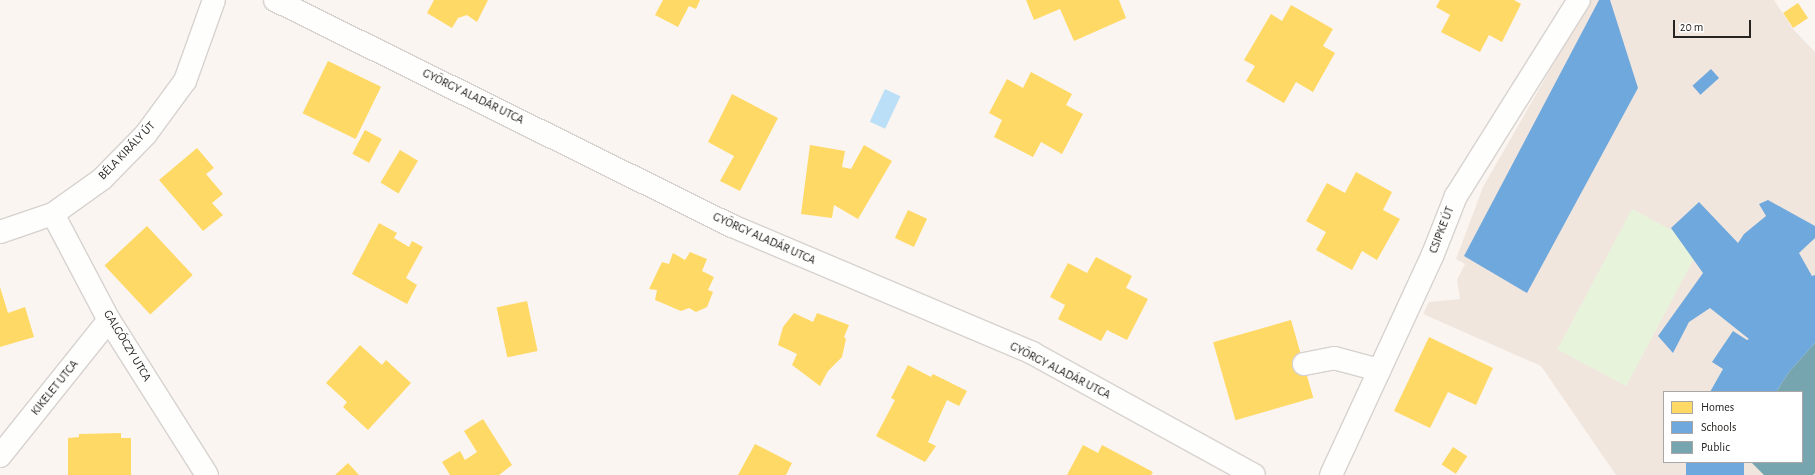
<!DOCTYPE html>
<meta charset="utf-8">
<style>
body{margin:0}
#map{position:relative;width:1815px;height:475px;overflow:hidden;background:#faf5f1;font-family:"Alegreya Sans",sans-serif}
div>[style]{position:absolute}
.built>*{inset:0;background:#f1e6de}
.green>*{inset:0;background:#e8f3dc;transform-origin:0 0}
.water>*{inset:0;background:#bbdff7;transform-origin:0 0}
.homes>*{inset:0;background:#ffd966;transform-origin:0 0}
.schools>*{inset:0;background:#6fa8dc;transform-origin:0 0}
.public>*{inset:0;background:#76a5af}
.roads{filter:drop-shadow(1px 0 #d7d2cf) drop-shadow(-1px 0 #d7d2cf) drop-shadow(0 1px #d7d2cf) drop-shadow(0 -1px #d7d2cf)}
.minor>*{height:22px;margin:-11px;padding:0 11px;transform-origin:11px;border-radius:11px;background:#fefefd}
span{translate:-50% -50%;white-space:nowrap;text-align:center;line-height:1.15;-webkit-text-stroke:4px #fff;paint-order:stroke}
.street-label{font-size:12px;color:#262320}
.legend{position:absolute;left:1663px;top:391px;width:140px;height:72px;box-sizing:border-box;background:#fff;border:1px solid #a8a7a6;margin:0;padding:5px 7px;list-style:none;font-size:12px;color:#262320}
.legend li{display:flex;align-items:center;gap:8px;height:20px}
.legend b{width:20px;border:1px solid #a8a7a6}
.scale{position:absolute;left:1673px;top:20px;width:78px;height:18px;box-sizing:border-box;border:2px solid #262320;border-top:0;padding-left:5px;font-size:12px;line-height:14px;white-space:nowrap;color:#262320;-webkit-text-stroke:3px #fff;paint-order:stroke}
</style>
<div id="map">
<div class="built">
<i style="clip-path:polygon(evenodd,1590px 0,1774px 0,1793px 29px,1815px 52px,1815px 475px,1616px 475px,1541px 366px,1423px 314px,1429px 302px,1460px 299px,1457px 280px,1465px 264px,1456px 259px,1483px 187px,1590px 0,1664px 392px,1802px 392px,1802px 462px,1664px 462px,1664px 392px)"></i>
</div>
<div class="green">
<i style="left:1632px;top:209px;width:78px;height:159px;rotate:28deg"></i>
</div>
<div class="water">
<i style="left:885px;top:89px;width:17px;height:36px;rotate:25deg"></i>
</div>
<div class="homes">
<i style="clip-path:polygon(434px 0,488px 0,477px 22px,467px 15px,458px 18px,452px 28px,427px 13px)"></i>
<i style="clip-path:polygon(663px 0,700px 0,696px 9px,689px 6px,678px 27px,655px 15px)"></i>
<i style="clip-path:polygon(1026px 0,1119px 0,1126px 18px,1074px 41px,1060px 9px,1034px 20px)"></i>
<i style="clip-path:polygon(1440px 0,1514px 0,1521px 4px,1502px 42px,1489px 35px,1480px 52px,1441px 32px,1450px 15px,1436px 7px)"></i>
<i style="left:1798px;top:3px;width:18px;height:18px;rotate:56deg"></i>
<i style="clip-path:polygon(1291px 5px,1333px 29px,1323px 46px,1335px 53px,1313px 92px,1296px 82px,1284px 103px,1246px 81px,1255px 66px,1244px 60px,1271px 14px,1282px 21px)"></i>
<i style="left:328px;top:61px;width:59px;height:58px;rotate:26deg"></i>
<i style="clip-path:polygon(1031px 72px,1072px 94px,1066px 105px,1083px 114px,1062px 154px,1041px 142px,1033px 157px,994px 137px,1002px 120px,989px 113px,1007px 79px,1023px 88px)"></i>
<i style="clip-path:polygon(732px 94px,778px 118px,740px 191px,720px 181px,734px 156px,708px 142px)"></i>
<i style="left:365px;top:130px;width:19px;height:27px;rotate:28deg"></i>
<i style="clip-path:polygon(810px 145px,845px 151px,842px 167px,851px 169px,864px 145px,892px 161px,858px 219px,834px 205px,832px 218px,801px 214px)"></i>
<i style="clip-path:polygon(197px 148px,214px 168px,206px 174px,223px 194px,212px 203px,223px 215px,203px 231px,159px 180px)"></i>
<i style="left:400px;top:150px;width:21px;height:38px;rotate:31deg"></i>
<i style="clip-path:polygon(1356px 172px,1392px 192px,1383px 210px,1400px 219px,1377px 260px,1362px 251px,1352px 270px,1316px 250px,1326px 232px,1306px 221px,1327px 183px,1345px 193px)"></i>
<i style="left:908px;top:210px;width:21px;height:31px;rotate:25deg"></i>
<i style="clip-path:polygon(379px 223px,397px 233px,394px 238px,409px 247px,412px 241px,423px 247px,406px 278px,417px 285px,407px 304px,352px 274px)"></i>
<i style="left:147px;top:226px;width:67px;height:58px;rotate:47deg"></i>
<i style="clip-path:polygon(690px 252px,707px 259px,702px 271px,714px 277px,708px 290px,713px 292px,707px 307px,696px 312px,689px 308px,681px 311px,655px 300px,657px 290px,649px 289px,662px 262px,669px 264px,673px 253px,685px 260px)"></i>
<i style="clip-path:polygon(1096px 257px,1132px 276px,1126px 288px,1148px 299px,1127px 340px,1107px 330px,1101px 341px,1058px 319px,1065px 305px,1050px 297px,1068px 263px,1087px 273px)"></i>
<i style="clip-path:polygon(0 287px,8px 313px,25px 307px,34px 337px,0 347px)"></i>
<i style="left:527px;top:301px;width:51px;height:31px;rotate:78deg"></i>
<i style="clip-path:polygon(794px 313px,813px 322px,817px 313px,849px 325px,844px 337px,846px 339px,842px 357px,828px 371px,820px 386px,792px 365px,797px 354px,778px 345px,783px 327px)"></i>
<i style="left:1291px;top:320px;width:81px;height:81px;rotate:74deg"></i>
<i style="clip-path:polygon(1429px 337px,1493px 368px,1476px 405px,1448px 392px,1430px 428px,1394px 411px)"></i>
<i style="clip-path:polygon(360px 345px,382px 365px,386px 360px,411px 383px,368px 430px,343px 407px,347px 402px,326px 383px)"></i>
<i style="clip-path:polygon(908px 365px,931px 377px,933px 374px,967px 391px,959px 406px,947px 400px,928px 442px,936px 446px,925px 462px,876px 436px,895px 400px,891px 398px)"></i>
<i style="clip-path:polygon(483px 419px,512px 465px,499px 475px,450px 475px,442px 462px,460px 451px,465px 460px,477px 452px,464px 431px)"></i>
<i style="clip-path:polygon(121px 433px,121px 438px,131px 438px,131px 475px,68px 475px,68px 438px,79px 437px,79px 434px)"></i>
<i style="clip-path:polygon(755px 444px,792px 463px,786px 475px,738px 475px)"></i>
<i style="clip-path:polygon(1083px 445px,1098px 453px,1102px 445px,1153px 472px,1151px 475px,1067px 475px)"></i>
<i style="left:1453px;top:447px;width:17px;height:21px;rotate:33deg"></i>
<i style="clip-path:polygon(348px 463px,359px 475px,335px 475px)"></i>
</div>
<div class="schools">
<i style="clip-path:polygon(1599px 0,1610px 0,1638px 88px,1527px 293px,1464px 256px)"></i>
<i style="left:1711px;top:69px;width:12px;height:25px;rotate:48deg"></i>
<i style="clip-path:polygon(1768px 200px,1815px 226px,1815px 238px,1799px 253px,1812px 276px,1815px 275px,1815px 343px,1789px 372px,1776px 392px,1710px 392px,1723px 369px,1712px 362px,1733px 331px,1747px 340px,1749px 339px,1710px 308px,1689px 322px,1673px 353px,1658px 336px,1703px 273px,1671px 228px,1699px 202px,1738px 243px,1744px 234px,1766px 216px,1759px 204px)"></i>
<i style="left:1686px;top:462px;width:58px;height:13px"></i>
</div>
<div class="public">
<i style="clip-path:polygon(1815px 343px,1815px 473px,1813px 475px,1764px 475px,1751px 462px,1802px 462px,1802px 392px,1776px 392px,1789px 372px)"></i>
</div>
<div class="roads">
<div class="minor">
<i style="left:275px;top:0;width:510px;rotate:26.31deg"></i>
<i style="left:732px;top:226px;width:326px;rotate:22.9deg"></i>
<i style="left:1032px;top:353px;width:253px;rotate:28.8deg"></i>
<i style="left:53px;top:214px;width:120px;rotate:62.2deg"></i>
<i style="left:109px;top:320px;width:183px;rotate:57.7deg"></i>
<i style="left:0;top:232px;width:56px;rotate:-18.8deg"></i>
<i style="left:53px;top:214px;width:60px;rotate:-35.5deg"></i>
<i style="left:102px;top:179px;width:63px;rotate:-45.6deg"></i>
<i style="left:146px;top:134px;width:66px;rotate:-53.7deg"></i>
<i style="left:185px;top:81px;width:86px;rotate:-70.3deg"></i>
<i style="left:1304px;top:364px;width:31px;rotate:-11deg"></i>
<i style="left:1334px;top:358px;width:47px;rotate:14.9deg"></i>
<i style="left:0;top:456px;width:174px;rotate:-51.3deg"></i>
<i style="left:1331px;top:475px;width:243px;rotate:-65.2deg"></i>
<i style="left:1433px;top:254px;width:62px;rotate:-68.4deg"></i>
<i style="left:1456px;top:196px;width:231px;rotate:-57.9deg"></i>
</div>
</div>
<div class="street-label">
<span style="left:473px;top:97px;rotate:26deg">GYÖRGY ALADÁR UTCA</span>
<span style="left:127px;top:151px;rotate:-46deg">BÉLA KIRÁLY ÚT</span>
<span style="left:1442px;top:230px;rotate:-69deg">CSIPKE ÚT</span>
<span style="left:764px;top:239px;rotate:24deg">GYÖRGY ALADÁR UTCA</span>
<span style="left:127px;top:346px;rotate:59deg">GALGÓCZY UTCA</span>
<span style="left:1060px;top:371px;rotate:27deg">GYÖRGY ALADÁR UTCA</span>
<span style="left:55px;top:388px;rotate:-51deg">KIKELET UTCA</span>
</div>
<ul class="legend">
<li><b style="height:11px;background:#ffd966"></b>Homes</li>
<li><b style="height:11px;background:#6fa8dc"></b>Schools</li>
<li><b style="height:11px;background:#76a5af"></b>Public</li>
</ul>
<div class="scale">20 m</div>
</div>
